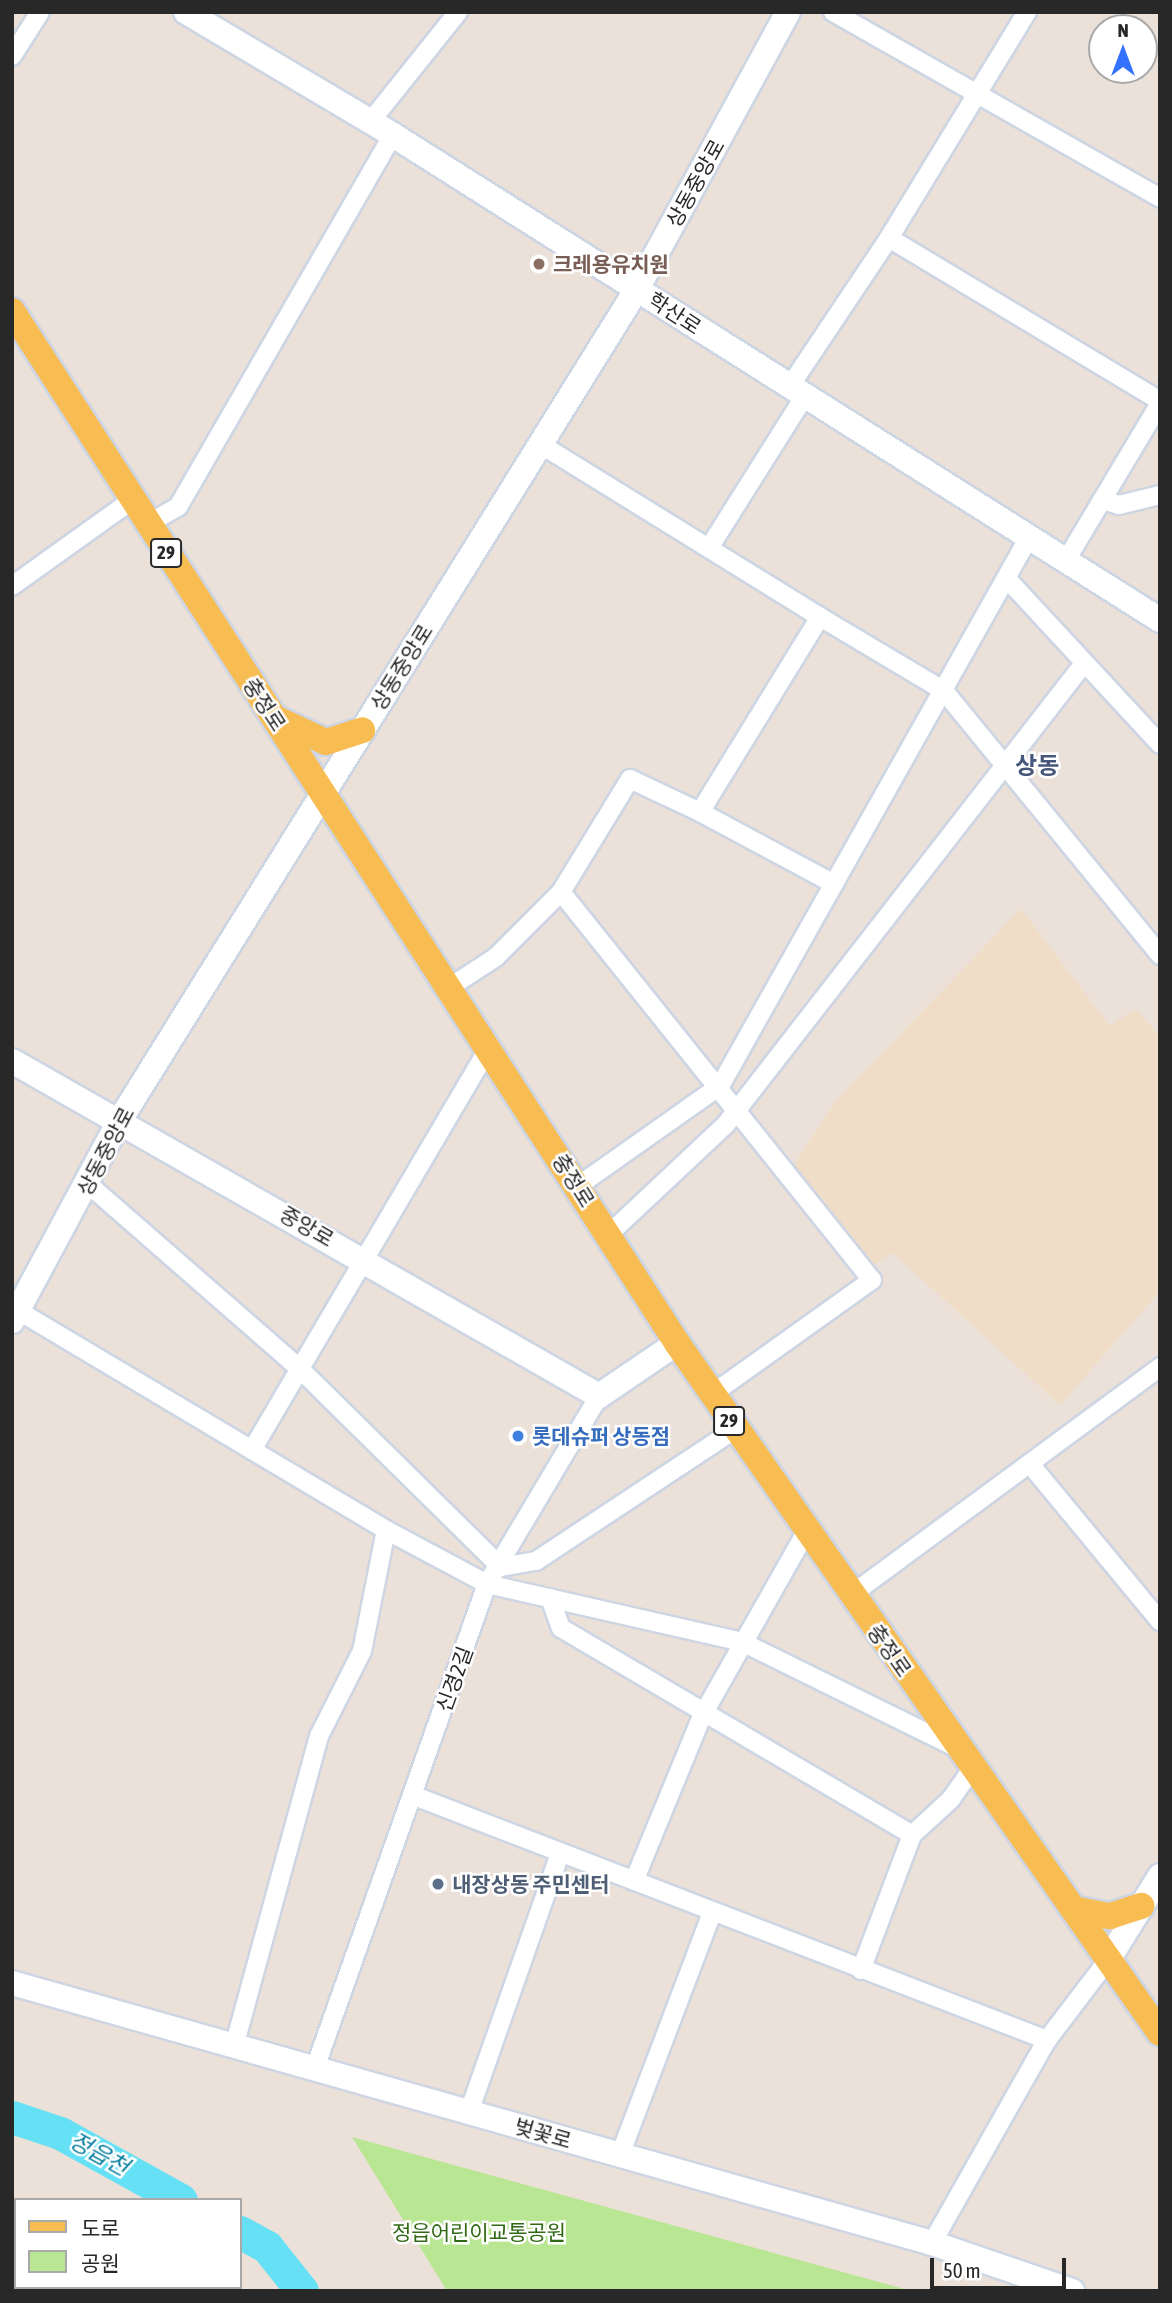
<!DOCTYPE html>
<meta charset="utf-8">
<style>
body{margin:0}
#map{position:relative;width:1172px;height:2303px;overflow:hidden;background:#ece1d9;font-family:"Asap Condensed","Noto Sans KR",sans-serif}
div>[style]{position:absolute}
.education>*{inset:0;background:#efddc7}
.green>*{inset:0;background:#b9e692}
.river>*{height:33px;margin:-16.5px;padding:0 16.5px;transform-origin:16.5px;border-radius:16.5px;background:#65e0f5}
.roads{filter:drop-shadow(2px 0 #ced5e3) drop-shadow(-2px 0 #ced5e3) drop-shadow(0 2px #ced5e3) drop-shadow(0 -2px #ced5e3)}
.street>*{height:18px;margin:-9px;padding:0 9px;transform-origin:9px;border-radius:9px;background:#fff}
.secondary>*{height:24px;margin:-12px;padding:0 12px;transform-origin:12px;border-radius:12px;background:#fff}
.primary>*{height:26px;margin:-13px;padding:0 13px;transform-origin:13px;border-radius:13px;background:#f8bd52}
.dots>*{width:19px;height:19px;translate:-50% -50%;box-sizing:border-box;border:4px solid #fff;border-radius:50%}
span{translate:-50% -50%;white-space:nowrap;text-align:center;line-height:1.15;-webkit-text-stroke:5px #fff;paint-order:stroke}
.shield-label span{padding:2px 5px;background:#fff;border:2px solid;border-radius:5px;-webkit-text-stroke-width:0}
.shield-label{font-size:19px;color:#282828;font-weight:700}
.street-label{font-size:21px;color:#282828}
.education-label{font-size:21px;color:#785e54;font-weight:700}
.left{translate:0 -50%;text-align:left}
.shop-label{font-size:21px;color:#366cbe;font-weight:700}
.service-label{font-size:21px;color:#4e5e75;font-weight:700}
.park-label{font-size:21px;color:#316915}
.water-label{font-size:23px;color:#067d9f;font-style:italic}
.quarter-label{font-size:24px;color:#47567b;font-weight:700}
.frame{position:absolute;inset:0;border:14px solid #282828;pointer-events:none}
.legend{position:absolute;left:14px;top:2198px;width:228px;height:91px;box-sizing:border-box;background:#fff;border:2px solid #a9a9a9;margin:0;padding:9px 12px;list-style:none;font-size:21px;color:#282828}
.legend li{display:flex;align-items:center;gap:14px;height:35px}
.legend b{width:35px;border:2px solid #a9a9a9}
.north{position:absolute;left:1088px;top:14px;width:70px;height:70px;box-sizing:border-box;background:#fff;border:2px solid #a9a9a9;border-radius:50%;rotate:0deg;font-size:19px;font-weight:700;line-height:28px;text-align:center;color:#282828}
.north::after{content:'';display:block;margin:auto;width:24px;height:32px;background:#3372ff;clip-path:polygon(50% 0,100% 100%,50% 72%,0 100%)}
.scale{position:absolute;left:930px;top:2258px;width:136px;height:32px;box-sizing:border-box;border:4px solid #282828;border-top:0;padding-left:9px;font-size:21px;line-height:24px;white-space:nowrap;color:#282828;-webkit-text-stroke:5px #fff;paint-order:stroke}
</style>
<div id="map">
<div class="education">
<i style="clip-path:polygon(1021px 909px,1110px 1026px,1135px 1009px,1160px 1036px,1160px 1291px,1060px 1405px,893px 1253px,872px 1266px,793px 1166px,835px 1102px)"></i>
</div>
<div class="green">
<i style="clip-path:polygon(352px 2137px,908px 2290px,447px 2291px)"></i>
</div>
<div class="river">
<i style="left:12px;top:2117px;width:51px;rotate:18.4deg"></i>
<i style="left:60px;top:2133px;width:138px;rotate:29deg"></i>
<i style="left:240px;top:2232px;width:31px;rotate:29deg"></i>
<i style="left:267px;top:2247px;width:56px;rotate:51.5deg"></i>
</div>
<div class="roads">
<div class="street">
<i style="left:833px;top:12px;width:376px;rotate:29.6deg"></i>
<i style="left:12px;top:56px;width:52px;rotate:-57.5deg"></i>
<i style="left:370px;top:122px;width:141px;rotate:-51.3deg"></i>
<i style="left:889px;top:238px;width:265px;rotate:-58.6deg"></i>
<i style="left:790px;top:386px;width:178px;rotate:-56.2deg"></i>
<i style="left:889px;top:238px;width:316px;rotate:31deg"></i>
<i style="left:1102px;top:500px;width:18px;rotate:16deg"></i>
<i style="left:1119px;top:505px;width:42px;rotate:-13.7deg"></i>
<i style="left:148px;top:524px;width:34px;rotate:-30deg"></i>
<i style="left:178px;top:507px;width:430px;rotate:-60deg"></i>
<i style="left:709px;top:548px;width:178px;rotate:-57.8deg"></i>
<i style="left:1065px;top:562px;width:185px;rotate:-59.1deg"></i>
<i style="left:1009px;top:581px;width:222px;rotate:47.2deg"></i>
<i style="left:12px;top:586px;width:148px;rotate:-35.6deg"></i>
<i style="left:820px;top:617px;width:144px;rotate:30.8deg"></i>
<i style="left:944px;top:691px;width:341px;rotate:50.7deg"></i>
<i style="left:700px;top:812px;width:152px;rotate:28.2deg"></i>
<i style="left:561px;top:892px;width:497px;rotate:51.3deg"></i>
<i style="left:872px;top:1280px;width:198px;rotate:144.5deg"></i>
<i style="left:450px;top:987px;width:55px;rotate:-33.1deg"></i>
<i style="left:496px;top:957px;width:92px;rotate:-45deg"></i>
<i style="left:561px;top:892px;width:132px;rotate:-58.6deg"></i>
<i style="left:630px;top:779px;width:77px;rotate:25.2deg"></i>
<i style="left:700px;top:812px;width:229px;rotate:-58.4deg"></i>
<i style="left:820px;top:617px;width:326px;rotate:-148.3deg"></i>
<i style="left:88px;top:1184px;width:281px;rotate:41.1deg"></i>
<i style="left:300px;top:1369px;width:282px;rotate:44.6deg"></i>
<i style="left:501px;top:1567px;width:36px;rotate:-10deg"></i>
<i style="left:536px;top:1561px;width:237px;rotate:-33.5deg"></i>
<i style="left:578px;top:1186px;width:174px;rotate:-35.2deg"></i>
<i style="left:720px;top:1086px;width:628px;rotate:-60.62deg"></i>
<i style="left:608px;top:1235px;width:162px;rotate:-43.2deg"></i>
<i style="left:726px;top:1124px;width:580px;rotate:-52.14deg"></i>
<i style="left:12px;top:1307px;width:435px;rotate:30.8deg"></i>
<i style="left:386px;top:1530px;width:123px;rotate:101.2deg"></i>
<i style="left:362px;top:1651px;width:95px;rotate:116.8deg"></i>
<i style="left:319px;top:1736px;width:319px;rotate:105.3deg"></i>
<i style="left:252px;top:1450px;width:469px;rotate:-59.5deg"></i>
<i style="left:1030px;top:1464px;width:204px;rotate:50.4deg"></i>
<i style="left:386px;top:1530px;width:115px;rotate:28.1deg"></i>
<i style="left:487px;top:1584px;width:262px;rotate:12.8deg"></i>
<i style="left:742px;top:1642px;width:242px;rotate:26.2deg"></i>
<i style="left:851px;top:1595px;width:384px;rotate:-36.4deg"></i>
<i style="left:550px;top:1598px;width:32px;rotate:70deg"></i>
<i style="left:561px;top:1628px;width:407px;rotate:30.5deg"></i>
<i style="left:412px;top:1795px;width:681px;rotate:21.1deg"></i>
<i style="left:634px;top:1881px;width:178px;rotate:-67.6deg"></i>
<i style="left:702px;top:1716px;width:211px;rotate:-60.5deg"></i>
<i style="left:861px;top:1970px;width:144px;rotate:-69.3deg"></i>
<i style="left:912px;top:1835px;width:53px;rotate:-42.7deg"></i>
<i style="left:951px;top:1799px;width:39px;rotate:-55deg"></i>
<i style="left:315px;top:2068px;width:514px;rotate:-70.44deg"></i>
<i style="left:487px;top:1584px;width:219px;rotate:-59.2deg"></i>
<i style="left:469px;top:2112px;width:275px;rotate:-70.6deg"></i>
<i style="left:620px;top:2155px;width:257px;rotate:-69.2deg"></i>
<i style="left:932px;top:2243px;width:233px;rotate:-60.5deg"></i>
<i style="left:1047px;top:2040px;width:101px;rotate:-52.7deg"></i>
</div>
<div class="secondary">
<i style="left:186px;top:12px;width:241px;rotate:30.7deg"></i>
<i style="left:393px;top:135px;width:907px;rotate:32.31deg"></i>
<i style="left:12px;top:1061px;width:676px;rotate:29.71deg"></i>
<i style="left:599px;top:1396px;width:94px;rotate:-34.2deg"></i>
<i style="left:12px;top:1321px;width:228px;rotate:-61.8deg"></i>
<i style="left:120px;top:1120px;width:979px;rotate:-58.11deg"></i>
<i style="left:637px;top:289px;width:315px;rotate:-61.4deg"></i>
<i style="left:1108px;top:1960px;width:99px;rotate:-58.2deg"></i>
<i style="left:12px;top:1983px;width:956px;rotate:15.78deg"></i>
<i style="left:932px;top:2243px;width:148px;rotate:18.9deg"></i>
<i style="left:12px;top:2262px;width:4px;rotate:27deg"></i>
<i style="left:55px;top:2287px;width:7px;rotate:34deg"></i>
</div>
<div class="primary">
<i style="left:12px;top:311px;width:1228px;rotate:57.2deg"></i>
<i style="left:677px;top:1343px;width:842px;rotate:55.01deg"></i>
<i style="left:277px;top:719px;width:54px;rotate:25.1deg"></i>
<i style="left:326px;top:742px;width:38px;rotate:-18deg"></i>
<i style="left:1073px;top:1909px;width:38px;rotate:11deg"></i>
<i style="left:1110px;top:1916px;width:33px;rotate:-18deg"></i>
</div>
</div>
<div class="dots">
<i style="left:539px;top:264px;background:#8d6e63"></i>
<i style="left:518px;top:1436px;background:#3f7fe0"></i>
<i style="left:438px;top:1884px;background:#5c6f8a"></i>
</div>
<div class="shield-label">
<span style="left:166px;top:553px">29</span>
<span style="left:729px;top:1421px">29</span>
</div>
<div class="street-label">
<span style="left:695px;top:183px;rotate:-61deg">상동중앙로</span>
<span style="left:675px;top:313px;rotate:33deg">학산로</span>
<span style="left:401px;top:667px;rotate:-58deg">상동중앙로</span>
<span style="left:265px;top:704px;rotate:57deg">충정로</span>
<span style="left:105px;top:1151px;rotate:-62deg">상동중앙로</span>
<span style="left:574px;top:1180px;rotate:58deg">충정로</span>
<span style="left:307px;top:1226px;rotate:30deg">중앙로</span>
<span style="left:890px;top:1650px;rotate:55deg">충정로</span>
<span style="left:454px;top:1679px;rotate:-70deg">신경2길</span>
<span style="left:543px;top:2133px;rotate:16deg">벚꽃로</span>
</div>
<div class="education-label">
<span class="left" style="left:553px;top:264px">크레용유치원</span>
</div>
<div class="shop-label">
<span class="left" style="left:532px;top:1436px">롯데슈퍼 상동점</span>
</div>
<div class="service-label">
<span class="left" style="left:452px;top:1884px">내장상동 주민센터</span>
</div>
<div class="park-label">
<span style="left:479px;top:2232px">정읍어린이교통공원</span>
</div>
<div class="water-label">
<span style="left:99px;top:2154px;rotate:29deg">정읍천</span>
</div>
<div class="quarter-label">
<span style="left:1037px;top:766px">상동</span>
</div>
<div class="frame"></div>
<ul class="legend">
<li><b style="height:9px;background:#f8bd52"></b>도로</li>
<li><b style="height:19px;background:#b9e692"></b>공원</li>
</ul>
<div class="north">N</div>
<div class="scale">50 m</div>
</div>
